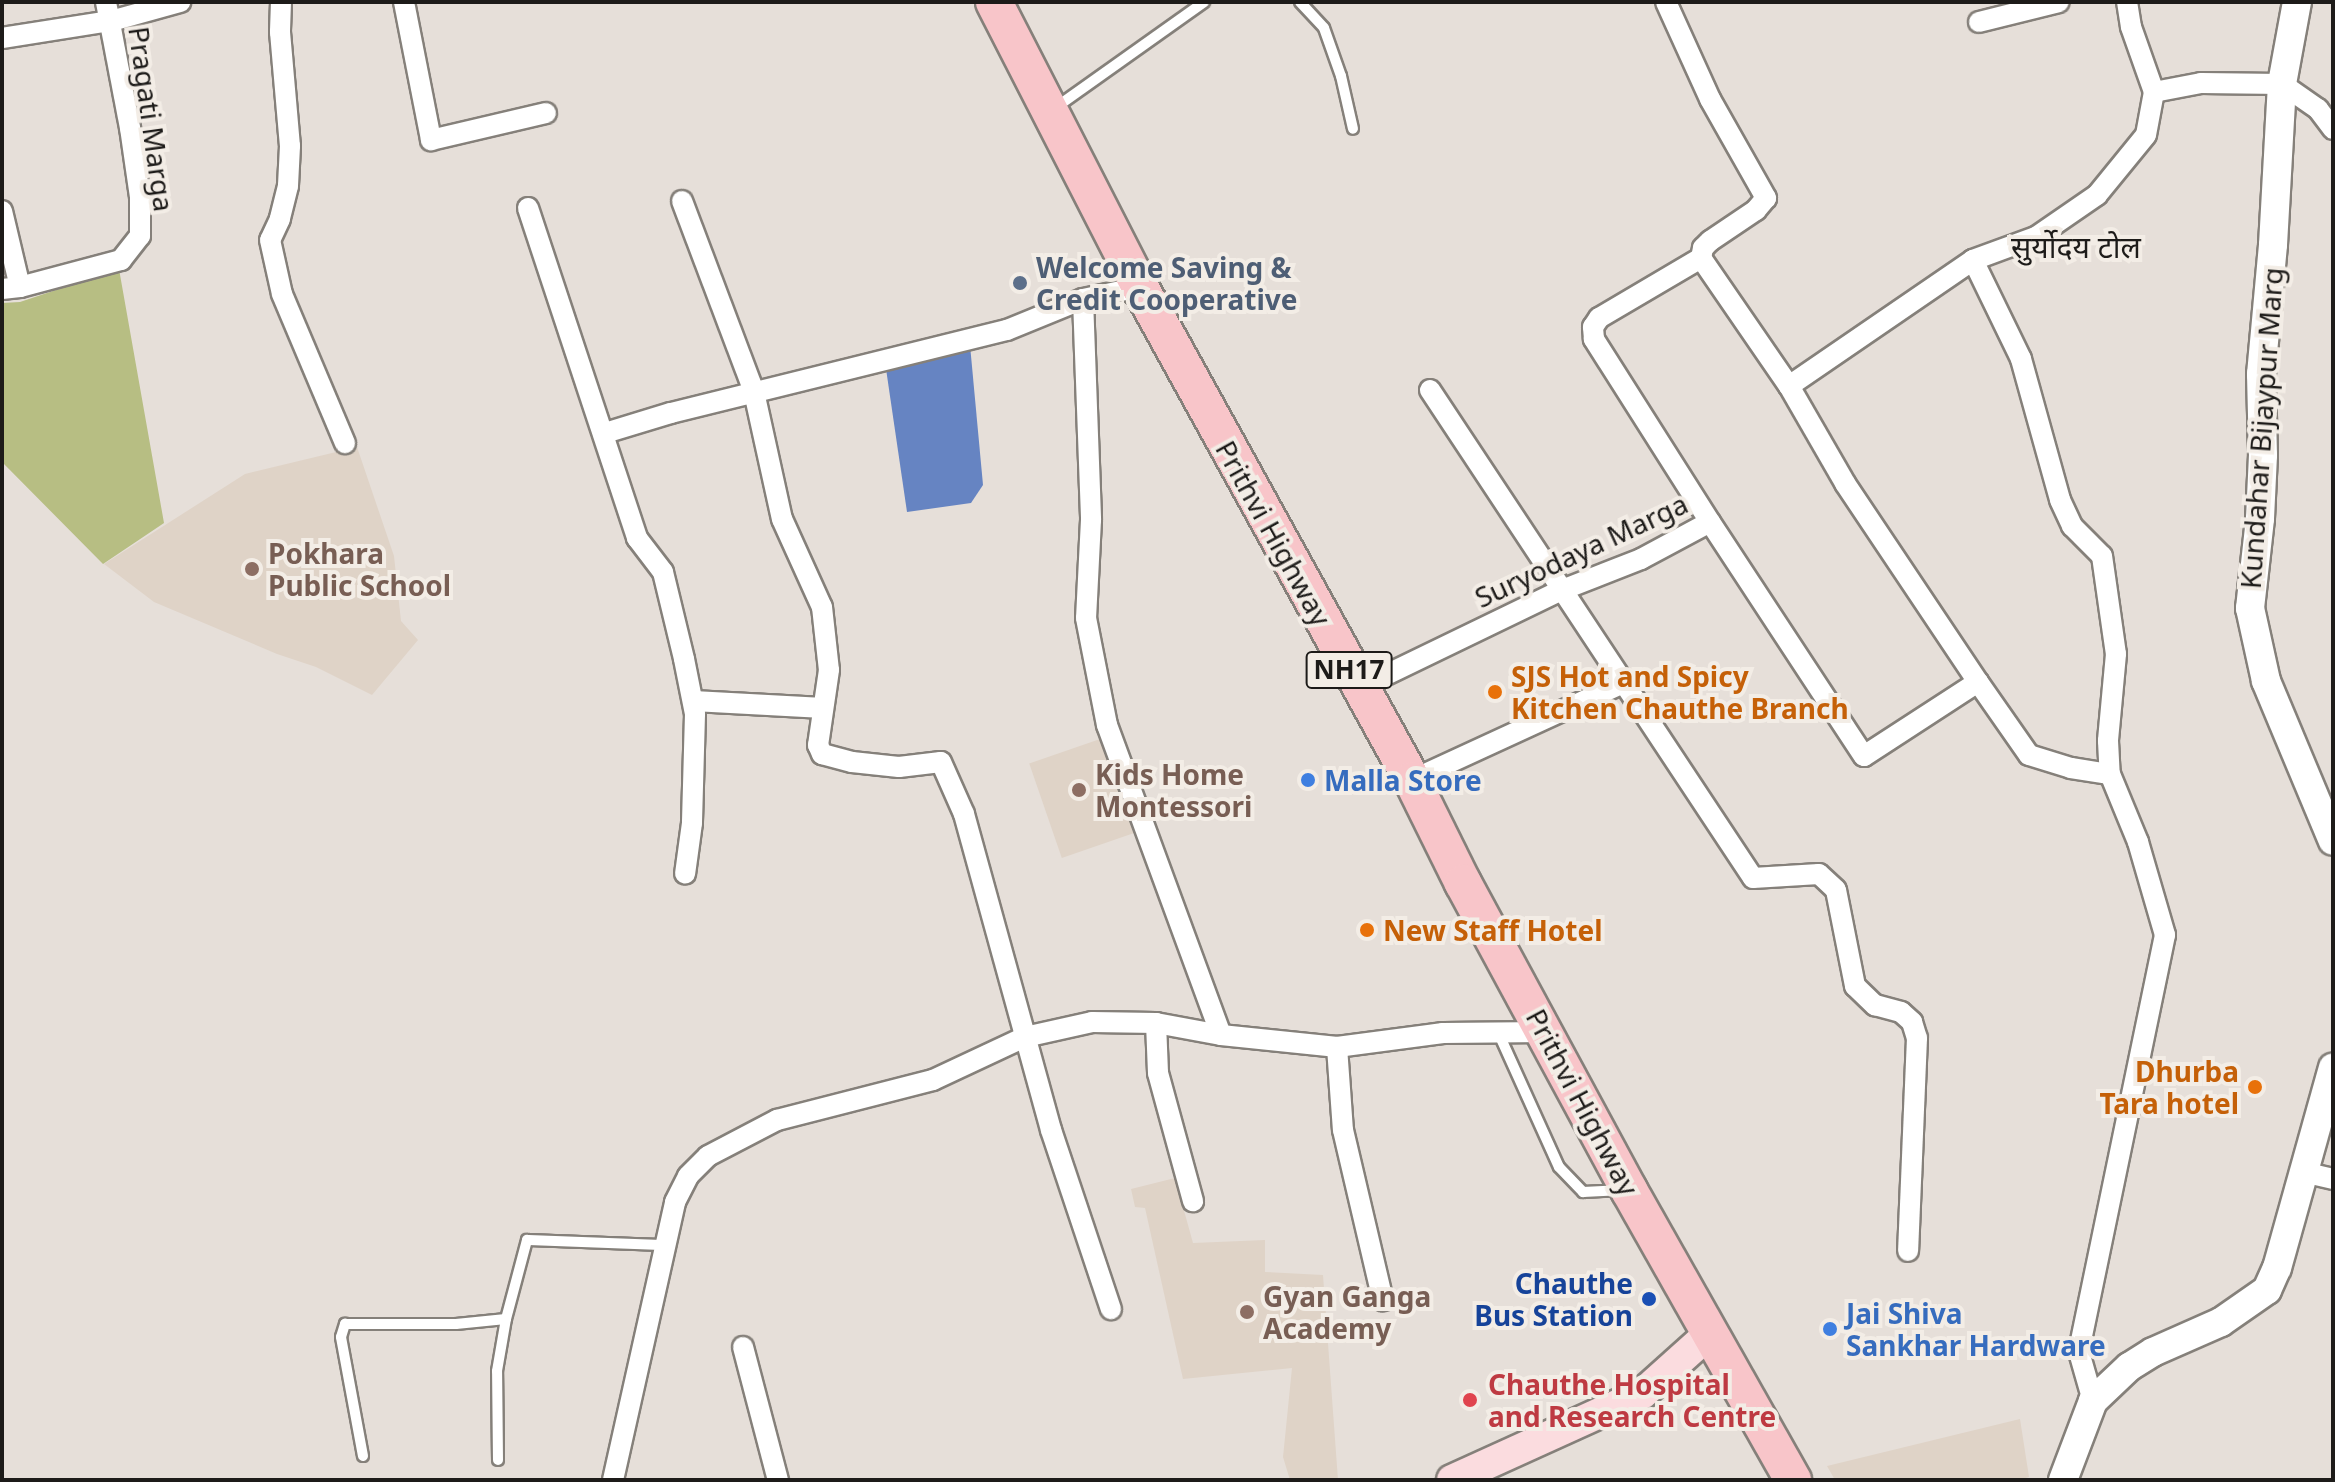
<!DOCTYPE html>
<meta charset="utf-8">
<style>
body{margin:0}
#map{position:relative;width:2335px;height:1482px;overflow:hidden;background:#e6dfd9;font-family:"Noto Sans","Noto Sans Devanagari",sans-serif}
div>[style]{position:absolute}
.built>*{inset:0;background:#dfd3c7;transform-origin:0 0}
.green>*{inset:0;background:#b7be83}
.water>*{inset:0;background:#6684c2}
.roads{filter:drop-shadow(2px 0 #85807a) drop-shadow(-2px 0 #85807a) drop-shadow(0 2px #85807a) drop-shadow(0 -2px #85807a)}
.lane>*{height:10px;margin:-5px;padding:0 5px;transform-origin:5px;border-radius:5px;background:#fff}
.street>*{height:20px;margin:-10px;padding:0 10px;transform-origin:10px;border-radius:10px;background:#fff}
.secondary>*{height:28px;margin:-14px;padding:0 14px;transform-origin:14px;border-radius:14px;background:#fff}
.primary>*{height:30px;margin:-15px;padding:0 15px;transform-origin:15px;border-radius:15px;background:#fbdcdf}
.highway>*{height:36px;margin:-18px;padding:0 18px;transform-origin:18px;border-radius:18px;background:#f8c5c9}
.dots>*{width:22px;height:22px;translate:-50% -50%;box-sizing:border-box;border:4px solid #f3ede6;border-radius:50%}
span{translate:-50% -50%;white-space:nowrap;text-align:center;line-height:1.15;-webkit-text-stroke:8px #f3ede6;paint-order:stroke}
.shield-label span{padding:2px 6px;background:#f3ede6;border:2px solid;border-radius:6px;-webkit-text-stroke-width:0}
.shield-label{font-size:26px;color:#1d1b19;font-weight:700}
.street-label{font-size:28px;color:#1d1b19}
.service-label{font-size:28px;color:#4e5e75;font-weight:700}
.left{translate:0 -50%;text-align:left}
.education-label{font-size:28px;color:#785e54;font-weight:700}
.food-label{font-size:28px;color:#c56008;font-weight:700}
.right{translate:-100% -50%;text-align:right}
.shop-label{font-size:28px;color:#366cbe;font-weight:700}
.transit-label{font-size:28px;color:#164399;font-weight:700}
.health-label{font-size:28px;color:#be3a42;font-weight:700}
.neighbourhood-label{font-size:30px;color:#1d1b19}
.frame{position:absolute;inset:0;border:4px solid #1d1b19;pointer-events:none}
</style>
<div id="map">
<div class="built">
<i style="clip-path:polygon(357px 447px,394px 556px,401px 621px,418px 640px,372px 695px,316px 667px,277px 654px,154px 602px,104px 564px,245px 474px)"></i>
<i style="left:1103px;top:738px;width:100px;height:78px;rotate:71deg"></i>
<i style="clip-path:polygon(1175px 1178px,1193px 1243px,1265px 1240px,1265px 1272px,1323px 1275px,1338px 1480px,1290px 1480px,1283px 1457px,1292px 1368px,1183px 1379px,1145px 1208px,1135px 1207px,1131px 1189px)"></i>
<i style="clip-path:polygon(2020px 1419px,2029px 1477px,2019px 1480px,1835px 1480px,1827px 1466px)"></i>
</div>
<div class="green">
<i style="clip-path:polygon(119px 269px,164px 523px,103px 564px,2px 462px,2px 303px,20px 302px)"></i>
</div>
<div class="water">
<i style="clip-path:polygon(970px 345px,983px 485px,971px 503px,907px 512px,885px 362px)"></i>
</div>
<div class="roads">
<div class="lane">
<i style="left:1300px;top:2px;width:35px;rotate:47deg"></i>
<i style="left:1324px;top:28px;width:51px;rotate:70.5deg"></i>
<i style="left:1341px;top:76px;width:54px;rotate:77.2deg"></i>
<i style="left:1055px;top:108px;width:183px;rotate:-35.4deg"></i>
<i style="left:1498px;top:1032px;width:148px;rotate:65.7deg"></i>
<i style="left:1559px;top:1167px;width:35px;rotate:46deg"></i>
<i style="left:1583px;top:1192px;width:40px;rotate:-2.9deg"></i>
<i style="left:363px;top:1456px;width:121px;rotate:-100.5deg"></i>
<i style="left:341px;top:1337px;width:14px;rotate:-73deg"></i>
<i style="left:345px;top:1324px;width:111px"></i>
<i style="left:456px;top:1324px;width:50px;rotate:-5.7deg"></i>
<i style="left:498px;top:1460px;width:89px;rotate:-90.6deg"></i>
<i style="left:497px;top:1371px;width:53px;rotate:-80.2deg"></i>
<i style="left:506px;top:1319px;width:82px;rotate:-75.1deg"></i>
<i style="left:527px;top:1240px;width:136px;rotate:2.1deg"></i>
</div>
<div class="street">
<i style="left:281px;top:2px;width:30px;rotate:92deg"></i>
<i style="left:280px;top:32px;width:114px;rotate:85deg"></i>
<i style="left:290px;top:146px;width:40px;rotate:92.9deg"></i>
<i style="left:288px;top:186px;width:34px;rotate:104deg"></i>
<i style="left:280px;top:219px;width:23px;rotate:115deg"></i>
<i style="left:270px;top:240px;width:55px;rotate:77.5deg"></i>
<i style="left:282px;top:294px;width:162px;rotate:67.1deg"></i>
<i style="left:404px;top:2px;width:141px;rotate:78.9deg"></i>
<i style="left:431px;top:140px;width:118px;rotate:-13.2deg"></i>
<i style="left:1666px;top:2px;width:107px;rotate:65.6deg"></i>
<i style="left:1710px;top:99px;width:114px;rotate:60.5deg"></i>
<i style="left:1766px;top:198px;width:16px;rotate:130deg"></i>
<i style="left:1756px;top:210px;width:55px;rotate:146deg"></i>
<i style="left:1710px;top:241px;width:10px;rotate:135deg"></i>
<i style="left:1703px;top:248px;width:10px;rotate:101deg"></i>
<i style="left:1979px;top:22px;width:82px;rotate:-14deg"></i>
<i style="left:2px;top:38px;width:110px;rotate:-8.9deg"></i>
<i style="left:111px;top:21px;width:72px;rotate:-15.4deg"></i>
<i style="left:2154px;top:92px;width:48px;rotate:-10.8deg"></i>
<i style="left:2201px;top:83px;width:81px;rotate:0.7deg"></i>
<i style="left:2282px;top:84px;width:44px;rotate:34.8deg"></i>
<i style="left:2318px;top:109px;width:25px;rotate:53deg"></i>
<i style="left:682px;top:201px;width:204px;rotate:69.3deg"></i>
<i style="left:754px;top:392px;width:130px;rotate:77.6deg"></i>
<i style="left:782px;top:519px;width:97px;rotate:65.6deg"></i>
<i style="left:822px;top:607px;width:63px;rotate:83.7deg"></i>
<i style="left:829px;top:670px;width:76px;rotate:98.3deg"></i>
<i style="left:818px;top:745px;width:10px;rotate:66deg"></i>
<i style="left:822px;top:754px;width:31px;rotate:15deg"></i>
<i style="left:852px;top:762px;width:47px;rotate:6.1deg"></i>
<i style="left:899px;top:767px;width:42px;rotate:-6.8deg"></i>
<i style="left:941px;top:762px;width:57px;rotate:66.1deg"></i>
<i style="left:964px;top:814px;width:328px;rotate:74.6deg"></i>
<i style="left:1051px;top:1130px;width:189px;rotate:71.5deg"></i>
<i style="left:528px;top:208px;width:348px;rotate:71.7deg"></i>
<i style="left:637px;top:538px;width:43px;rotate:52.6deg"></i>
<i style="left:663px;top:572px;width:89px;rotate:76.4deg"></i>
<i style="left:684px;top:659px;width:56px;rotate:78.7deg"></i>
<i style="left:695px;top:714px;width:109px;rotate:91.6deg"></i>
<i style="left:692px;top:823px;width:51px;rotate:97.8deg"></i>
<i style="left:2px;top:211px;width:78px;rotate:76.7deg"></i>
<i style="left:1973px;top:260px;width:110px;rotate:64.1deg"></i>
<i style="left:2021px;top:359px;width:146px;rotate:74.5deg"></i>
<i style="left:2060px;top:500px;width:29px;rotate:65deg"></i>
<i style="left:2072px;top:526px;width:42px;rotate:45deg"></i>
<i style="left:2102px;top:556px;width:99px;rotate:81.9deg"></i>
<i style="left:2116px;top:654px;width:87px;rotate:95.3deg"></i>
<i style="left:2108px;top:741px;width:33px;rotate:87deg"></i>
<i style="left:2px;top:289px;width:18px;rotate:-6deg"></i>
<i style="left:20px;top:287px;width:105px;rotate:-15deg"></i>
<i style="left:121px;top:260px;width:31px;rotate:-52deg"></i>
<i style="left:140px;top:236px;width:39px;rotate:-90deg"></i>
<i style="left:140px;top:197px;width:70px;rotate:-98.2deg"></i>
<i style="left:130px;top:128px;width:128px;rotate:-100.8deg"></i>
<i style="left:1083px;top:299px;width:221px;rotate:87.9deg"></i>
<i style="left:1091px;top:520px;width:98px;rotate:92.9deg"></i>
<i style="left:1086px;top:618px;width:109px;rotate:78.9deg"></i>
<i style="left:1107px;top:725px;width:330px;rotate:69.8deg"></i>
<i style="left:1430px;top:390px;width:585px;rotate:56.5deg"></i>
<i style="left:1753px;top:878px;width:66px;rotate:-3.5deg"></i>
<i style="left:1819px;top:874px;width:23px;rotate:43deg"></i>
<i style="left:1836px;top:890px;width:98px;rotate:78.8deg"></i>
<i style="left:1855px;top:986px;width:28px;rotate:44deg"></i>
<i style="left:1875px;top:1005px;width:27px;rotate:15deg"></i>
<i style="left:1901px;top:1012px;width:15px;rotate:42deg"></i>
<i style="left:1912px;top:1022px;width:17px;rotate:73deg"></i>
<i style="left:1917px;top:1038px;width:213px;rotate:92.4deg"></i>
<i style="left:605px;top:433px;width:69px;rotate:-16.9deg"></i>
<i style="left:671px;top:413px;width:346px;rotate:-13.9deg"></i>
<i style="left:1007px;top:330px;width:82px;rotate:-22.2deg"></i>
<i style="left:1083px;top:299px;width:58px;rotate:-11.9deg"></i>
<i style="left:1710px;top:522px;width:280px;rotate:56.7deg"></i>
<i style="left:1864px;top:756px;width:136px;rotate:-33deg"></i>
<i style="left:1978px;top:682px;width:239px;rotate:-123.8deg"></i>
<i style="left:1845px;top:483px;width:112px;rotate:-120deg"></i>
<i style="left:1978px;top:682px;width:89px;rotate:55.1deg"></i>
<i style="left:2029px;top:755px;width:44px;rotate:17.2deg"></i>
<i style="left:2071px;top:768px;width:39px;rotate:9deg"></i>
<i style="left:2110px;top:774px;width:74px;rotate:67.6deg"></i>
<i style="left:2138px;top:842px;width:97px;rotate:73.8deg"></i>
<i style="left:2165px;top:935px;width:426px;rotate:101.7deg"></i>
<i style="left:2079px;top:1352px;width:51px;rotate:74.1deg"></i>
<i style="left:1359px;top:688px;width:225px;rotate:-25.8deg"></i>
<i style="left:1562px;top:590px;width:85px;rotate:-21.4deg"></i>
<i style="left:1641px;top:559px;width:78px;rotate:-28.2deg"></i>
<i style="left:1710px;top:522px;width:217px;rotate:-122.4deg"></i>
<i style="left:1594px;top:339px;width:12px;rotate:-95deg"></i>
<i style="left:1593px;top:327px;width:11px;rotate:-56deg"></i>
<i style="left:1599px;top:318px;width:118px;rotate:-30.5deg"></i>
<i style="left:1701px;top:258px;width:155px;rotate:55.5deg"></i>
<i style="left:1789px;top:386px;width:223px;rotate:-34.4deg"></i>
<i style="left:1973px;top:260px;width:67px;rotate:-20.1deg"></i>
<i style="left:2036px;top:237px;width:74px;rotate:-34.5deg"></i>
<i style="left:2097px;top:195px;width:77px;rotate:-50.8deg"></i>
<i style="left:2146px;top:135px;width:44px;rotate:-79.5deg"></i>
<i style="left:2154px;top:92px;width:69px;rotate:-109.5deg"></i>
<i style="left:2131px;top:27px;width:25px;rotate:-99deg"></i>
<i style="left:694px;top:701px;width:129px;rotate:3.1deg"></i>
<i style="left:1412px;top:780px;width:232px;rotate:-24.7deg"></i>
<i style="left:1156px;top:1023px;width:50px;rotate:87.7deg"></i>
<i style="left:1158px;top:1073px;width:133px;rotate:74.7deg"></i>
<i style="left:1337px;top:1047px;width:83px;rotate:85.9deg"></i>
<i style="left:1343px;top:1130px;width:175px;rotate:76.8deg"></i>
<i style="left:2303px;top:1172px;width:31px;rotate:13deg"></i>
<i style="left:743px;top:1347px;width:138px;rotate:75.3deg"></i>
<i style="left:613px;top:1480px;width:285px;rotate:-77.4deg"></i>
<i style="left:675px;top:1202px;width:29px;rotate:-63deg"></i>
<i style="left:688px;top:1176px;width:28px;rotate:-45deg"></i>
<i style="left:708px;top:1156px;width:78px;rotate:-27.6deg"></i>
<i style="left:777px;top:1120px;width:161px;rotate:-14.4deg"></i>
<i style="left:933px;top:1080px;width:102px;rotate:-25.1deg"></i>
<i style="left:1025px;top:1037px;width:69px;rotate:-12.6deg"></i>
<i style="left:1092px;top:1022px;width:64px;rotate:0.9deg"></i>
<i style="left:1156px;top:1023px;width:66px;rotate:10.5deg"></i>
<i style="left:1221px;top:1035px;width:117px;rotate:5.9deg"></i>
<i style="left:1337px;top:1047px;width:107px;rotate:-7.5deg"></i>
<i style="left:1443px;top:1033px;width:103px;rotate:-0.6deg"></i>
</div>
<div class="secondary">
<i style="left:2297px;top:2px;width:83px;rotate:100.4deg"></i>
<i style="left:2282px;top:84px;width:161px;rotate:93.2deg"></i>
<i style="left:2273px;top:245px;width:130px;rotate:95.3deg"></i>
<i style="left:2261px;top:374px;width:81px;rotate:88.6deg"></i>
<i style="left:2263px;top:455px;width:64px;rotate:92.7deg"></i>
<i style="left:2260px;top:519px;width:90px;rotate:96.4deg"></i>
<i style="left:2250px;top:608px;width:75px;rotate:77.6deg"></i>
<i style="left:2266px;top:681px;width:173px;rotate:67.3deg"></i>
<i style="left:2063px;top:1480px;width:85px;rotate:-69.2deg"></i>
<i style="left:2093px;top:1401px;width:50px;rotate:-43.4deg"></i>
<i style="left:2129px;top:1367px;width:28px;rotate:-32deg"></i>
<i style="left:2153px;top:1352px;width:74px;rotate:-23.8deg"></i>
<i style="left:2221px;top:1322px;width:56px;rotate:-34.8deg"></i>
<i style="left:2267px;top:1290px;width:24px;rotate:-66deg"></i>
<i style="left:2277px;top:1268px;width:208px;rotate:-74.4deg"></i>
</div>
<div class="primary">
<i style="left:1452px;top:1480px;width:209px;rotate:-24.4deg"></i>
<i style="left:1642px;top:1394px;width:91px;rotate:-41.9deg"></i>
</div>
<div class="highway">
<i style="left:994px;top:2px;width:320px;rotate:62.9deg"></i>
<i style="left:1140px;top:287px;width:563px;rotate:61.11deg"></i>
<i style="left:1412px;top:780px;width:115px;rotate:63.7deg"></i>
<i style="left:1463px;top:883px;width:349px;rotate:61.6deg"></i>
<i style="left:1629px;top:1190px;width:333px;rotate:60.5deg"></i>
</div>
</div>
<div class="dots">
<i style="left:1020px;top:283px;background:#5c6f8a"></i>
<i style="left:252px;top:569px;background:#8d6e63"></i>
<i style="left:1495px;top:692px;background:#e8710a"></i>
<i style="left:1308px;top:780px;background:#3f7fe0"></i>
<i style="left:1079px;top:790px;background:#8d6e63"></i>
<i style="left:1367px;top:930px;background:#e8710a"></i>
<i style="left:2255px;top:1087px;background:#e8710a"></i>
<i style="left:1649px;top:1299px;background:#1a4fb4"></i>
<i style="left:1247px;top:1312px;background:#8d6e63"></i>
<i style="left:1830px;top:1329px;background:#3f7fe0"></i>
<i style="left:1470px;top:1400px;background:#e0444e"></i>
</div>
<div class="shield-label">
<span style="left:1349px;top:670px">NH17</span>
</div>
<div class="street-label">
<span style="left:152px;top:119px;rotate:82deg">Pragati Marga</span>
<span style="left:2261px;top:428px;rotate:-86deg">Kundahar Bijaypur Marg</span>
<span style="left:1274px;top:533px;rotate:61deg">Prithvi Highway</span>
<span style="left:1581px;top:550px;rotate:-25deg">Suryodaya Marga</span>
<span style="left:1583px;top:1102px;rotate:62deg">Prithvi Highway</span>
</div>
<div class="service-label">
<span class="left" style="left:1036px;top:283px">Welcome Saving &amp;<br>Credit Cooperative</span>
</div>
<div class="education-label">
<span class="left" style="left:268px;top:569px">Pokhara<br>Public School</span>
<span class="left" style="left:1095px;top:790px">Kids Home<br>Montessori</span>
<span class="left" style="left:1263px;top:1312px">Gyan Ganga<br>Academy</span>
</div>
<div class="food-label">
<span class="left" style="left:1511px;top:692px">SJS Hot and Spicy<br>Kitchen Chauthe Branch</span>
<span class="left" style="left:1383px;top:930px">New Staff Hotel</span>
<span class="right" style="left:2239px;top:1087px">Dhurba<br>Tara hotel</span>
</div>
<div class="shop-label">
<span class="left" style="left:1324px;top:780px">Malla Store</span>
<span class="left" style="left:1846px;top:1329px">Jai Shiva<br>Sankhar Hardware</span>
</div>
<div class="transit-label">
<span class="right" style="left:1633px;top:1299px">Chauthe<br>Bus Station</span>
</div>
<div class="health-label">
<span class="left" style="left:1488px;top:1400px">Chauthe Hospital<br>and Research Centre</span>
</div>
<div class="neighbourhood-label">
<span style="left:2076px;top:247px">सुर्योदय टोल</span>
</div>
<div class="frame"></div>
</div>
